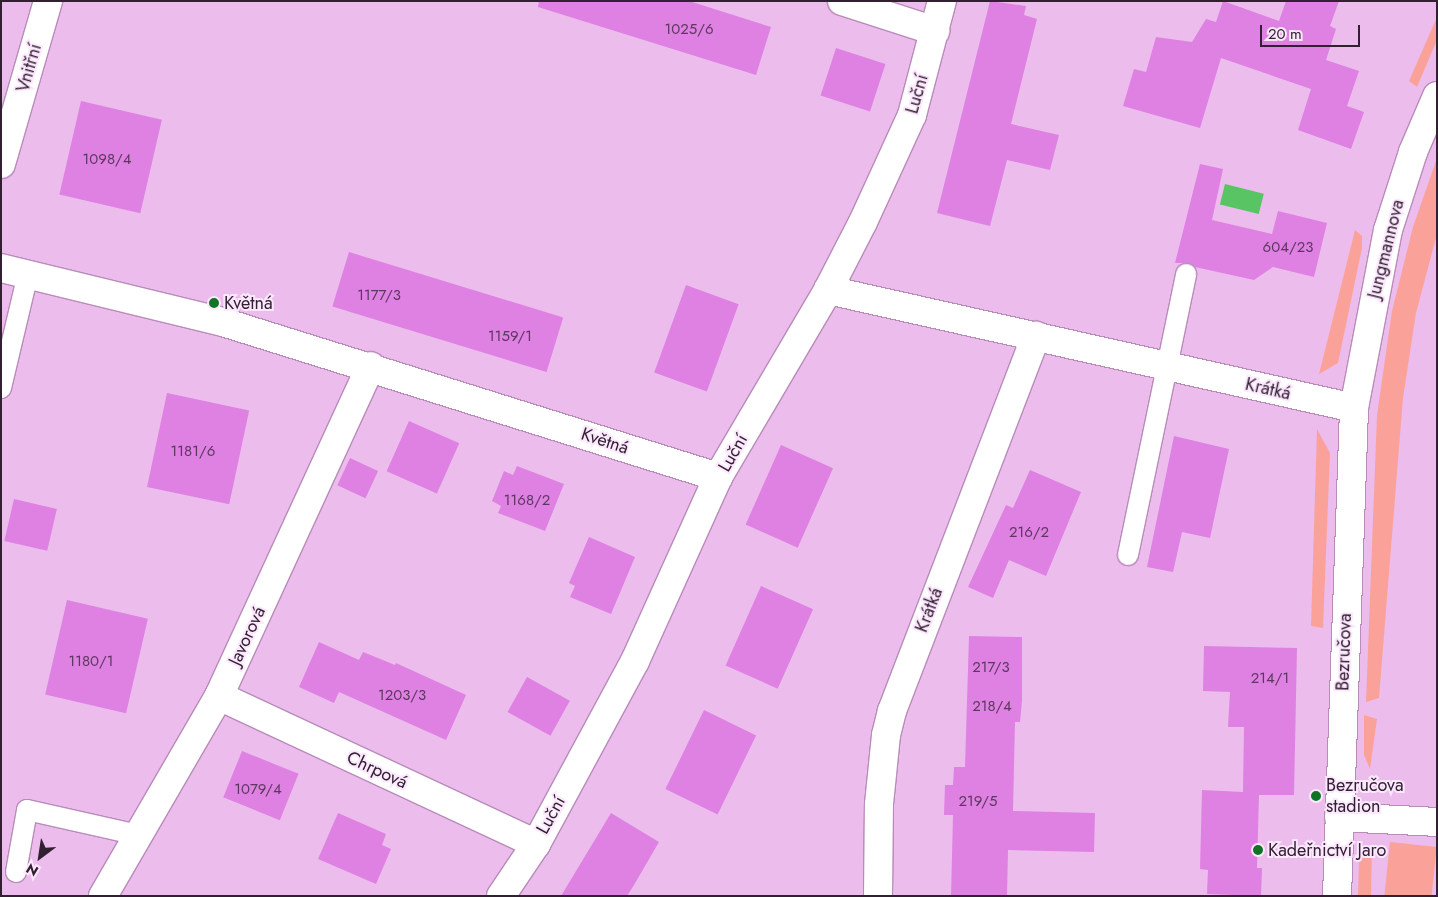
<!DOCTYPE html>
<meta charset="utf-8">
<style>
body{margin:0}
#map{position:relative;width:1438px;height:897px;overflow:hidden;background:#ecbced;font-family:Jost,sans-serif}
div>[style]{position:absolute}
.green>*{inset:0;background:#faa29a;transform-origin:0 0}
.water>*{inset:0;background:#58c463;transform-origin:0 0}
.building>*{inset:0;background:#de81e2;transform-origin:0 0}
.roads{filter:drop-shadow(1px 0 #b88bb9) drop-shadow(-1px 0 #b88bb9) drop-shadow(0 1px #b88bb9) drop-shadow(0 -1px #b88bb9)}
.lane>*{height:20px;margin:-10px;padding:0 10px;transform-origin:10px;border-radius:10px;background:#fff}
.street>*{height:28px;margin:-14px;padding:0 14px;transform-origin:14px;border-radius:14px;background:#fff}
.primary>*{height:28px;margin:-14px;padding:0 14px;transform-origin:14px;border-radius:14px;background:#fff}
.dots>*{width:14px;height:14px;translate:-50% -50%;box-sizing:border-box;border:2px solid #fce8fc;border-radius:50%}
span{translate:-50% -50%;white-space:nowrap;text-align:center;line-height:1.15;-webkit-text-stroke:4px #fce8fc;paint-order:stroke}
.number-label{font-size:15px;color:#5d385e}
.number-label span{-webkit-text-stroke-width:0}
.street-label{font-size:18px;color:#322032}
.poi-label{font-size:18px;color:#322032}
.left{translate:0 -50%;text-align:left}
.frame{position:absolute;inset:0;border:2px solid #322032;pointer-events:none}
.north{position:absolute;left:15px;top:832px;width:50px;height:50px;-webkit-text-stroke:4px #fce8fc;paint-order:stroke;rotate:211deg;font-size:14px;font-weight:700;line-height:20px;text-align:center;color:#322032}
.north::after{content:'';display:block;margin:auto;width:18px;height:22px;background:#322032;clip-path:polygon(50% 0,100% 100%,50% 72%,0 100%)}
.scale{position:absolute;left:1260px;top:25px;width:100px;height:22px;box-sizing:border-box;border:2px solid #322032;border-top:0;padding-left:6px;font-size:15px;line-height:18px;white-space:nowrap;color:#322032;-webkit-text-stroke:4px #fce8fc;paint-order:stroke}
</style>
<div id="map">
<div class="green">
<i style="clip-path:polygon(1437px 17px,1437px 40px,1417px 87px,1409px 81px)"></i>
<i style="clip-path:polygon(1437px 158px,1437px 234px,1416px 313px,1403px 398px,1379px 698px,1366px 702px,1377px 415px,1392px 311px,1413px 227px)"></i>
<i style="clip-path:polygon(1355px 230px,1362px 236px,1362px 248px,1338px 363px,1319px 374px)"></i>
<i style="clip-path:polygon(1317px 429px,1330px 453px,1323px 628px,1311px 626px)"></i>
<i style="clip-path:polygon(1364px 715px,1377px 719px,1370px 769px,1364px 755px)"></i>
<i style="left:1390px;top:842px;width:47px;height:54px;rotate:6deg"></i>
<i style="clip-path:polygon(1372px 846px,1371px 896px,1358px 896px,1359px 862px)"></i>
</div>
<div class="water">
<i style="left:1225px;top:184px;width:40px;height:21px;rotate:14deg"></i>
</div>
<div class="building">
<i style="clip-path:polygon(539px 1px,689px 1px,771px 27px,756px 75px,538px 7px)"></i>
<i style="clip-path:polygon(990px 1px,1026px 6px,1024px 15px,1037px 19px,1011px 124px,1059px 135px,1050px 170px,1007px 160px,990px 226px,937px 213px)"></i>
<i style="clip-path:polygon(1223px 1px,1279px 21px,1286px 1px,1339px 1px,1330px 26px,1336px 29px,1326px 60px,1359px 71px,1347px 106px,1364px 112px,1351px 149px,1298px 130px,1311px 89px,1221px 58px,1200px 128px,1123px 106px,1134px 69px,1146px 72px,1156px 37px,1192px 42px,1206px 19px,1216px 22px)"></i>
<i style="left:836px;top:48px;width:52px;height:50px;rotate:18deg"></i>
<i style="left:81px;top:101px;width:83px;height:96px;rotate:13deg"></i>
<i style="clip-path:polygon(1200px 164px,1223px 169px,1212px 220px,1272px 234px,1278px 211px,1327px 223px,1314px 277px,1273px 267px,1254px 280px,1195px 267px,1189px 263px,1175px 263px)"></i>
<i style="left:349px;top:252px;width:224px;height:57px;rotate:17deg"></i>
<i style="left:686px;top:285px;width:56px;height:93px;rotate:20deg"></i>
<i style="left:167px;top:393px;width:84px;height:96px;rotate:12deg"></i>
<i style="left:409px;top:421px;width:55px;height:55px;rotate:24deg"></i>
<i style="clip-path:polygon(1174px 436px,1229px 449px,1210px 538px,1182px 532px,1173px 572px,1147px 567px)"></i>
<i style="left:781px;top:445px;width:57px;height:87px;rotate:24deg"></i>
<i style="left:350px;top:458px;width:31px;height:30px;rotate:25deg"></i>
<i style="clip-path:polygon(517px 466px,564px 484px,545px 531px,498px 513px,501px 506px,492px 501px,504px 471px,513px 475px)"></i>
<i style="clip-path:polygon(1030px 470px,1081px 492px,1046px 576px,1009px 560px,993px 598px,968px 587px,1006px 505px,1013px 508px)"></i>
<i style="left:14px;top:499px;width:44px;height:43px;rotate:13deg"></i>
<i style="clip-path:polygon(589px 537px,635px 557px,611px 614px,570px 597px,575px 586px,569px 583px)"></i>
<i style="left:761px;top:586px;width:57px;height:87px;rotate:24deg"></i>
<i style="left:67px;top:600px;width:83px;height:97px;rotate:13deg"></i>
<i style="clip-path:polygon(969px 636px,1022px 637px,1022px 701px,1020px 722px,1015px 722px,1013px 811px,1095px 813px,1094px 852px,1008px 850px,1007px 896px,951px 896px,953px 815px,944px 815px,945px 785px,953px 785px,954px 767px,965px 767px)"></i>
<i style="clip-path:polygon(319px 642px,359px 660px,363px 652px,395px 665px,396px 663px,466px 695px,446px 740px,339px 692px,334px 703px,299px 687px)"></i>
<i style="clip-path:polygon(1204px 646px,1297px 648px,1294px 795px,1259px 795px,1257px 868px,1262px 868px,1261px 896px,1207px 894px,1208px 870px,1200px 869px,1202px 790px,1243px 792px,1244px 727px,1228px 727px,1230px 692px,1203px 691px)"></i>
<i style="left:527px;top:677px;width:49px;height:40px;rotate:29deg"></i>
<i style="left:704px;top:710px;width:58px;height:88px;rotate:26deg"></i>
<i style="left:242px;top:751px;width:61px;height:50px;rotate:22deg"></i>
<i style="clip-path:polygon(338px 813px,386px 834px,382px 845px,391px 849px,376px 884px,318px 859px)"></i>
<i style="clip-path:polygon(611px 813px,659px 842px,634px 885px,627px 896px,561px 896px)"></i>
</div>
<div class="roads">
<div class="lane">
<i style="left:1px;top:388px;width:117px;rotate:-76.7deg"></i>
<i style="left:1128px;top:555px;width:287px;rotate:-78.3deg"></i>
<i style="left:16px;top:872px;width:63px;rotate:-79.9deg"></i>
<i style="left:27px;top:810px;width:114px;rotate:12.7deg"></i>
</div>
<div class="street">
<i style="left:842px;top:1px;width:98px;rotate:17.9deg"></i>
<i style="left:1px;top:164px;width:170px;rotate:-73.9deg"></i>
<i style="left:1px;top:268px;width:232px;rotate:13.7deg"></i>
<i style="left:226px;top:323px;width:516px;rotate:17.38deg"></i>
<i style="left:828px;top:290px;width:539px;rotate:12.64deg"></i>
<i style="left:219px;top:696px;width:350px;rotate:25deg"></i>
<i style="left:1339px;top:817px;width:98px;rotate:2.9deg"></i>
<i style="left:103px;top:896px;width:231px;rotate:-59.9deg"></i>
<i style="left:219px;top:696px;width:363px;rotate:-65.3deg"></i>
<i style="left:501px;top:896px;width:63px;rotate:-56.1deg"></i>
<i style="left:536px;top:844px;width:208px;rotate:-61.6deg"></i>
<i style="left:635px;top:661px;width:202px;rotate:-65.7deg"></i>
<i style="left:718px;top:477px;width:217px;rotate:-59.5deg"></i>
<i style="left:828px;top:290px;width:76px;rotate:-62.8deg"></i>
<i style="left:863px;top:222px;width:118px;rotate:-65.4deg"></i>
<i style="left:912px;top:115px;width:118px;rotate:-75.3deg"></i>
<i style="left:878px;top:896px;width:92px;rotate:-89.4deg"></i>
<i style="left:879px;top:804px;width:69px;rotate:-84.2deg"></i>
<i style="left:886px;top:735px;width:25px;rotate:-76deg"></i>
<i style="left:892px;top:711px;width:402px;rotate:-69deg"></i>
</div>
<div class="primary">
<i style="left:1337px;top:896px;width:488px;rotate:-88deg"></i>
<i style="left:1354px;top:408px;width:181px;rotate:-79.2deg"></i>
<i style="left:1388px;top:230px;width:82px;rotate:-72.2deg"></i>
<i style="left:1413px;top:152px;width:61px;rotate:-66.8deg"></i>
</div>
</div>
<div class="dots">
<i style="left:214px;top:303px;background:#0f7424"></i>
<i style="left:1316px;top:796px;background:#0f7424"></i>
<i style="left:1258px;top:850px;background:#0f7424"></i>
</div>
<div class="number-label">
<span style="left:689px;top:30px">1025/6</span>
<span style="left:107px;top:160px">1098/4</span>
<span style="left:1288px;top:248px">604/23</span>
<span style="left:379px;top:296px">1177/3</span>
<span style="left:510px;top:337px">1159/1</span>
<span style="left:193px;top:452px">1181/6</span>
<span style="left:527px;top:501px">1168/2</span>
<span style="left:1029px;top:533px">216/2</span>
<span style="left:91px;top:662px">1180/1</span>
<span style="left:991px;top:668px">217/3</span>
<span style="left:1270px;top:679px">214/1</span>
<span style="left:402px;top:696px">1203/3</span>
<span style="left:992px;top:707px">218/4</span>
<span style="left:258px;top:790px">1079/4</span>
<span style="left:978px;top:802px">219/5</span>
</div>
<div class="street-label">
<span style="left:29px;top:68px;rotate:-74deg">Vnitřní</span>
<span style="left:917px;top:94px;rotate:-74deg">Luční</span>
<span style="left:1386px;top:249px;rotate:-76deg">Jungmannova</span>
<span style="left:1268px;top:389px;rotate:13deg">Krátká</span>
<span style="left:605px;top:441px;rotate:18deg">Květná</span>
<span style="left:733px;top:453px;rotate:-60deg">Luční</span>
<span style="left:929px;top:610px;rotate:-69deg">Krátká</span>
<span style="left:247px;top:636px;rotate:-65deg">Javorová</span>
<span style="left:1344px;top:652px;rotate:-88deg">Bezručova</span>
<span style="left:377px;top:770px;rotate:25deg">Chrpová</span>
<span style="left:551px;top:815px;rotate:-61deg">Luční</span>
</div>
<div class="poi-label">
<span class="left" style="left:224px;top:303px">Květná</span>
<span class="left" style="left:1326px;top:796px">Bezručova<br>stadion</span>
<span class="left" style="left:1268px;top:850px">Kadeřnictví Jaro</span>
</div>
<div class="frame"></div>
<div class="north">N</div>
<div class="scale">20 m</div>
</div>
